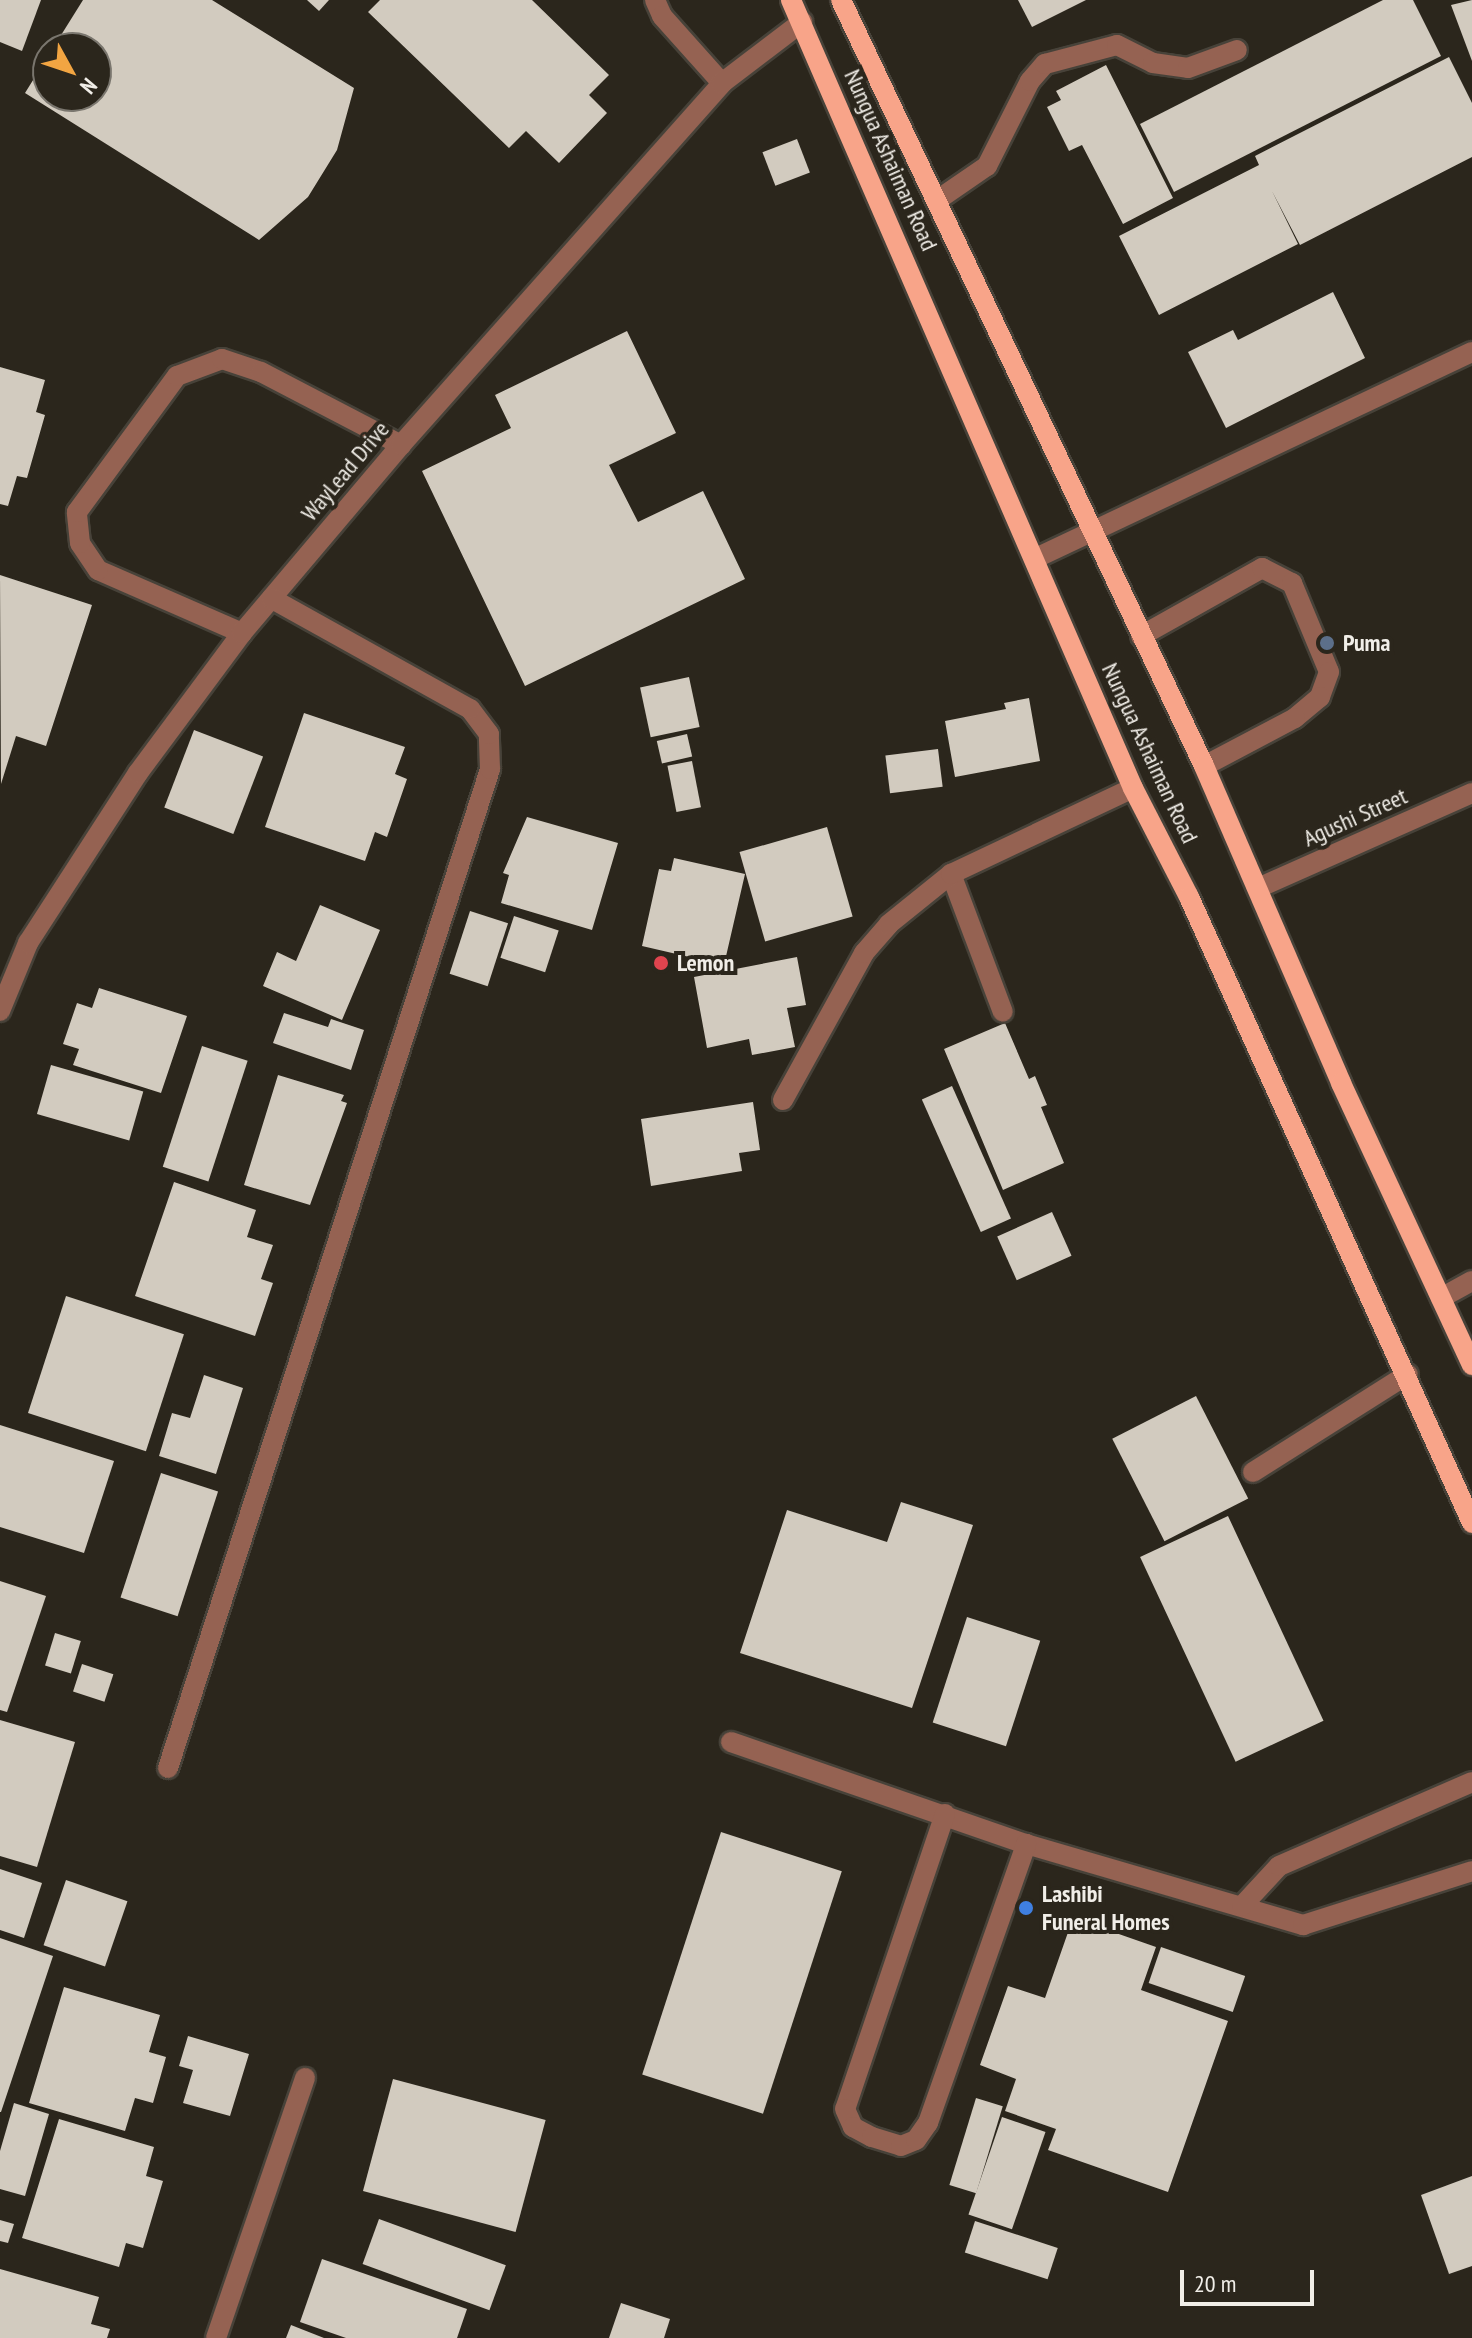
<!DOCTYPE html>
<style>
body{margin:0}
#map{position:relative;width:1472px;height:2338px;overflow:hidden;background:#2b261c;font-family:"PT Sans Narrow",sans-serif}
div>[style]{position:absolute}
.building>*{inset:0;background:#d2cbbf;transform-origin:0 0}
.roads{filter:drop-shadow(2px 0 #474239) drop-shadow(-2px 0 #474239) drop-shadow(0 2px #474239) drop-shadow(0 -2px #474239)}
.minor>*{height:20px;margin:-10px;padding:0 10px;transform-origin:10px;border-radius:10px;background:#956252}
.major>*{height:20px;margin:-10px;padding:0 10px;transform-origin:10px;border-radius:10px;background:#f8a489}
.dots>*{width:22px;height:22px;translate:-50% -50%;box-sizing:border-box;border:4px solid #2b261c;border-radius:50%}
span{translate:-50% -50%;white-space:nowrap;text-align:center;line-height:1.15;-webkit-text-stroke:8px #2b261c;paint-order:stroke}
.street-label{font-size:24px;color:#f1eee8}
.poi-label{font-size:24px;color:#f1eee8;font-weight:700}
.left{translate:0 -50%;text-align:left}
.north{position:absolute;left:32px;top:32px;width:80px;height:80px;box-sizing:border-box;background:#2b261c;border:2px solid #7a766e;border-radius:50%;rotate:130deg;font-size:22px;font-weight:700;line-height:32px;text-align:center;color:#f1eee8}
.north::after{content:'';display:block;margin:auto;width:28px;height:36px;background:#f2a542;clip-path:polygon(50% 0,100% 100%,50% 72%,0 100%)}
.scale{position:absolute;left:1180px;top:2270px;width:134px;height:36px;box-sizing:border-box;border:4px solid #f1eee8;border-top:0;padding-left:10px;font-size:24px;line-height:28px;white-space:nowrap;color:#f1eee8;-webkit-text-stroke:6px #2b261c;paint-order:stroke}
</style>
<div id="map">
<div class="building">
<i style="clip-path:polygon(0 0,41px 0,22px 51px,0 42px)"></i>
<i style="clip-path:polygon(83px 0,212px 0,354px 88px,337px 150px,308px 197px,259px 240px,25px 93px,48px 56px,48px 96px,96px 96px,96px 48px,53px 48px)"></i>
<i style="clip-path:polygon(307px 0,329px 0,319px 11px)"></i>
<i style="clip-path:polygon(380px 0,532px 0,609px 75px,589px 95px,607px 113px,559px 163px,526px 131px,509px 148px,368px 12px)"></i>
<i style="clip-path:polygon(1018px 0,1086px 0,1032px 27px)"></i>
<i style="clip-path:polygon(1383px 0,1413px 0,1441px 56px,1174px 192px,1140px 124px)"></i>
<i style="clip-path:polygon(1472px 0,1472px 61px,1451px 5px)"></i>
<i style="clip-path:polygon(1449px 57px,1472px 103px,1472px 157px,1300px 245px,1272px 191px,1298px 244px,1159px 315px,1119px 236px,1259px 165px,1255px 156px)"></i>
<i style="clip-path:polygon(1106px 65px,1173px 198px,1123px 224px,1082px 145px,1069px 151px,1047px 107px,1061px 100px,1056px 91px)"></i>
<i style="left:797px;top:139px;width:36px;height:37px;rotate:69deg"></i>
<i style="clip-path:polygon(1333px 292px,1365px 358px,1226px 428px,1188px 352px,1233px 330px,1238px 340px)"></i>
<i style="clip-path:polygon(627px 331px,676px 433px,609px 465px,638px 522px,703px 491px,745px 579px,525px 686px,422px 471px,511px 428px,495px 395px)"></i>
<i style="clip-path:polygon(0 367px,45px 380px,36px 412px,45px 415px,27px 478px,17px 476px,8px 506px,0 504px)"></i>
<i style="clip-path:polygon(0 575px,92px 605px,46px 746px,16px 736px,1px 784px)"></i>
<i style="left:689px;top:677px;width:51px;height:50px;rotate:78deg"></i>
<i style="clip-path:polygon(1029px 698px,1040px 761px,955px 777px,945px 721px,1006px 709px,1004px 703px)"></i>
<i style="clip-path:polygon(304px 713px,405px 747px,395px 774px,407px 779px,387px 837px,375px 832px,365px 861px,265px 827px)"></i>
<i style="left:194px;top:730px;width:74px;height:83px;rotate:21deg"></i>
<i style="left:687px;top:734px;width:23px;height:31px;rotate:77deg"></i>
<i style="left:938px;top:749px;width:38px;height:53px;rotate:83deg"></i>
<i style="left:692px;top:761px;width:47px;height:25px;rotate:79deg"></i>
<i style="clip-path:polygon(527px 817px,618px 843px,592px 930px,501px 903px,509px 875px,503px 873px)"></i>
<i style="left:827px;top:827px;width:93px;height:91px;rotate:74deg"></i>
<i style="clip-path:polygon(674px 858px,745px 874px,724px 965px,642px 946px,659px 869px,671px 871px)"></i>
<i style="clip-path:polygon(320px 905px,380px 930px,342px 1020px,263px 986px,277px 952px,296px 961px)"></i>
<i style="left:470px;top:911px;width:40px;height:66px;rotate:18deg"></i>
<i style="left:514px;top:916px;width:47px;height:44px;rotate:18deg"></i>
<i style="clip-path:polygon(797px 957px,806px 1005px,787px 1008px,795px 1047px,752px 1055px,749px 1039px,707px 1048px,694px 977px)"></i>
<i style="clip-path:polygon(99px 988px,187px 1016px,161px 1093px,73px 1065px,79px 1049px,63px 1044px,77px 1003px,92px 1008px)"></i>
<i style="clip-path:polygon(284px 1013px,328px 1027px,331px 1019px,364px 1030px,351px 1070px,273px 1043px)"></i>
<i style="clip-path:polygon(1005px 1023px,1029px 1079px,1035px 1076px,1047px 1105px,1041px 1107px,1064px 1163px,1003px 1190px,944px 1049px)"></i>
<i style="left:202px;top:1046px;width:48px;height:127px;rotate:18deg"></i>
<i style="left:51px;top:1065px;width:96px;height:51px;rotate:16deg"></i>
<i style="clip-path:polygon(278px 1075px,344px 1095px,341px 1101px,347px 1103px,310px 1205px,244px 1185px)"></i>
<i style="left:952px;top:1086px;width:145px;height:33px;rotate:66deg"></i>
<i style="clip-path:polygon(753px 1102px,760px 1150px,739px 1153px,742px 1171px,651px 1186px,641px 1119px)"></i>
<i style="clip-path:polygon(174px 1182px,256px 1210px,247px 1237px,273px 1245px,261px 1279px,273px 1283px,255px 1336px,135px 1296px)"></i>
<i style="left:1052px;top:1212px;width:48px;height:60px;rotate:66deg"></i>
<i style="left:66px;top:1296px;width:124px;height:123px;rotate:18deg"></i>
<i style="clip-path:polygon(204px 1375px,243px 1388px,216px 1474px,159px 1456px,172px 1413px,190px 1418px)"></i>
<i style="left:1196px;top:1396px;width:115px;height:94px;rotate:63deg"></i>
<i style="clip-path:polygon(0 1425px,114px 1461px,84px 1553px,0 1527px)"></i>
<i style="left:161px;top:1473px;width:60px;height:131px;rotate:18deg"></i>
<i style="clip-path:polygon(901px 1502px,973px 1525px,912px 1708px,740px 1653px,787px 1510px,887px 1542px)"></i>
<i style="left:1228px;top:1516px;width:226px;height:97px;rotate:65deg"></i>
<i style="clip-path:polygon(0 1581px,46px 1596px,7px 1712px,0 1710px)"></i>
<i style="left:967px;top:1617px;width:77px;height:111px;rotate:18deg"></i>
<i style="left:55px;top:1633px;width:27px;height:34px;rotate:17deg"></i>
<i style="left:82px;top:1664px;width:33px;height:29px;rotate:18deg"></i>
<i style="clip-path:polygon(0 1720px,75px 1742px,37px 1867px,0 1856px)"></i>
<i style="left:721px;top:1832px;width:127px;height:255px;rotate:18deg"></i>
<i style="clip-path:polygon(0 1869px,42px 1883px,24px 1938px,0 1930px)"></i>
<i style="left:66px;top:1880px;width:65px;height:69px;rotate:19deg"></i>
<i style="clip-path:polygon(1073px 1918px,1156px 1947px,1141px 1990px,1228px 2021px,1168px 2192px,1048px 2150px,1056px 2129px,1005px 2111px,1016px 2079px,980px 2065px,1008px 1986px,1045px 1998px)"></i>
<i style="clip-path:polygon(0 1938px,53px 1956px,1px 2112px,0 2112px)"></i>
<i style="left:1161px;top:1947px;width:89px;height:38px;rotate:19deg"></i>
<i style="clip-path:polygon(64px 1987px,160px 2015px,149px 2052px,166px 2057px,153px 2103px,135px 2098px,125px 2131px,29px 2103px)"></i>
<i style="clip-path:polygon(188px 2036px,249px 2054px,230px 2116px,183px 2103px,193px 2070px,179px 2066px)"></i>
<i style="left:393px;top:2079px;width:158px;height:116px;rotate:15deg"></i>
<i style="left:976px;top:2098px;width:28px;height:91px;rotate:17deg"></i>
<i style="clip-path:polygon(14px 2103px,49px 2114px,25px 2196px,0 2189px,0 2151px)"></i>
<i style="left:1002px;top:2117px;width:46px;height:103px;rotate:19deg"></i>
<i style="clip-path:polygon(59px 2119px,154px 2147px,146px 2176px,163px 2181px,143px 2248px,126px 2243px,119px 2267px,22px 2238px)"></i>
<i style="clip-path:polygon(1472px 2176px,1472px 2266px,1449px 2274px,1421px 2195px)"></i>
<i style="left:379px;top:2219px;width:135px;height:48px;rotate:20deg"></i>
<i style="clip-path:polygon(0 2220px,14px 2224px,8px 2243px,0 2241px)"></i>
<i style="left:975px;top:2221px;width:87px;height:33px;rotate:18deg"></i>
<i style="clip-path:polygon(322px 2259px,467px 2309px,457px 2338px,346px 2338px,300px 2322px)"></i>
<i style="clip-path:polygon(0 2269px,99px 2297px,91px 2324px,110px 2329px,107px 2338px,0 2338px)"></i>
<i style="clip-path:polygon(621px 2303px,670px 2319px,664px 2338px,609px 2338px)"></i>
<i style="clip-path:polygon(291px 2325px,324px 2338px,286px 2338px)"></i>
</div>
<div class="roads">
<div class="minor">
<i style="left:655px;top:0;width:17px;rotate:66deg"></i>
<i style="left:662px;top:16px;width:90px;rotate:48.2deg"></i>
<i style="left:936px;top:201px;width:62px;rotate:-34.5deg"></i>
<i style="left:987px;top:166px;width:95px;rotate:-63.2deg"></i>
<i style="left:1030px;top:81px;width:23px;rotate:-49deg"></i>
<i style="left:1045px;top:64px;width:74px;rotate:-14.8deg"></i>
<i style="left:1117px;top:45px;width:40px;rotate:26.6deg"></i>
<i style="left:1153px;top:63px;width:35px;rotate:8deg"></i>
<i style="left:1188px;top:68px;width:52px;rotate:-20.2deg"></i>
<i style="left:1036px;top:558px;width:482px;rotate:-25.3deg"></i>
<i style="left:242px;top:633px;width:157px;rotate:-156.4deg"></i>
<i style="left:98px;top:570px;width:32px;rotate:-124deg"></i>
<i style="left:80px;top:543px;width:31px;rotate:-96deg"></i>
<i style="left:77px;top:512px;width:169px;rotate:-53.7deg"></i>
<i style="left:177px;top:376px;width:48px;rotate:-20.7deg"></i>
<i style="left:222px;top:359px;width:41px;rotate:18.4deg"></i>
<i style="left:261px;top:372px;width:158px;rotate:27.5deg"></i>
<i style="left:1141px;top:636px;width:139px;rotate:-29.3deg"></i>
<i style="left:1262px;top:568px;width:34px;rotate:27deg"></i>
<i style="left:1292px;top:583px;width:96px;rotate:67.4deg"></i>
<i style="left:1329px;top:672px;width:27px;rotate:110deg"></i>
<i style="left:1320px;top:697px;width:33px;rotate:140deg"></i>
<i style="left:1295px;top:718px;width:103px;rotate:152.2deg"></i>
<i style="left:951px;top:874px;width:147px;rotate:69.4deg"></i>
<i style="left:1260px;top:887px;width:232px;rotate:-23.9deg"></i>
<i style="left:0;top:1011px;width:74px;rotate:-67.6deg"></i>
<i style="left:28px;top:943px;width:202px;rotate:-57.1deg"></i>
<i style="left:138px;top:773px;width:174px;rotate:-53.4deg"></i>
<i style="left:242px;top:633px;width:246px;rotate:-49.8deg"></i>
<i style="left:401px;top:445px;width:484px;rotate:-48.4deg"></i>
<i style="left:722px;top:83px;width:101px;rotate:-37.3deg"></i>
<i style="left:783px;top:1100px;width:168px;rotate:-61.1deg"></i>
<i style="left:864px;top:953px;width:38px;rotate:-49deg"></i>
<i style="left:889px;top:924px;width:80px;rotate:-38.9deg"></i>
<i style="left:951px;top:874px;width:201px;rotate:-25.3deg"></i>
<i style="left:1441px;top:1298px;width:35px;rotate:-29deg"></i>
<i style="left:1253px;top:1472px;width:183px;rotate:-32.3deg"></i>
<i style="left:731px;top:1742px;width:312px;rotate:19.1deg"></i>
<i style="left:1026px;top:1844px;width:289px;rotate:16.3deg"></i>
<i style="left:1303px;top:1925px;width:177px;rotate:-17.7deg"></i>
<i style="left:168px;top:1768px;width:1050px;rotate:-72.13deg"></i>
<i style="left:490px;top:769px;width:35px;rotate:-92deg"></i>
<i style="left:489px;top:734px;width:31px;rotate:-127deg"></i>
<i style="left:470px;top:709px;width:227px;rotate:-150.9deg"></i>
<i style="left:945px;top:1814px;width:311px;rotate:108.7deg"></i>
<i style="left:845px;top:2109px;width:20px;rotate:66deg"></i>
<i style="left:853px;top:2127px;width:21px;rotate:28deg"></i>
<i style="left:872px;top:2137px;width:30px;rotate:17deg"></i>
<i style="left:901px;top:2146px;width:16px;rotate:-22deg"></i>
<i style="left:916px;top:2140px;width:21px;rotate:-55deg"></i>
<i style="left:928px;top:2123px;width:296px;rotate:-70.6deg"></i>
<i style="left:1242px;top:1906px;width:54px;rotate:-47.2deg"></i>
<i style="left:1279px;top:1866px;width:210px;rotate:-23.5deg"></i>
<i style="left:216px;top:2338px;width:275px;rotate:-71.1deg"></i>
</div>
<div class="major">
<i style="left:791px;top:0;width:859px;rotate:66.54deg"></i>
<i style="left:1133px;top:788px;width:123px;rotate:62.8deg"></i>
<i style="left:1189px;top:897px;width:687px;rotate:65.67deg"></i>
<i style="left:841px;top:0;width:848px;rotate:64.64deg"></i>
<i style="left:1204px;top:766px;width:345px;rotate:66.6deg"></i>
<i style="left:1341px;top:1083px;width:311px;rotate:65.1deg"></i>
</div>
</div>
<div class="dots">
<i style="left:1327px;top:643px;background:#5c6f8a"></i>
<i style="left:661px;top:963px;background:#e0444e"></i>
<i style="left:1026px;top:1908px;background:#3f7fe0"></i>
</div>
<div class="street-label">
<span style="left:891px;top:160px;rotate:66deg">Nungua Ashaiman Road</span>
<span style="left:345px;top:471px;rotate:-50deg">WayLead Drive</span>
<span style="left:1150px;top:753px;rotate:65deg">Nungua Ashaiman Road</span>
<span style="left:1355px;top:817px;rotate:-24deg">Agushi Street</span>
</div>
<div class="poi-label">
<span class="left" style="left:1343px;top:643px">Puma</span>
<span class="left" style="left:677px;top:963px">Lemon</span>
<span class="left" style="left:1042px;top:1908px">Lashibi<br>Funeral Homes</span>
</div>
<div class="north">N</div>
<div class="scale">20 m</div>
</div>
